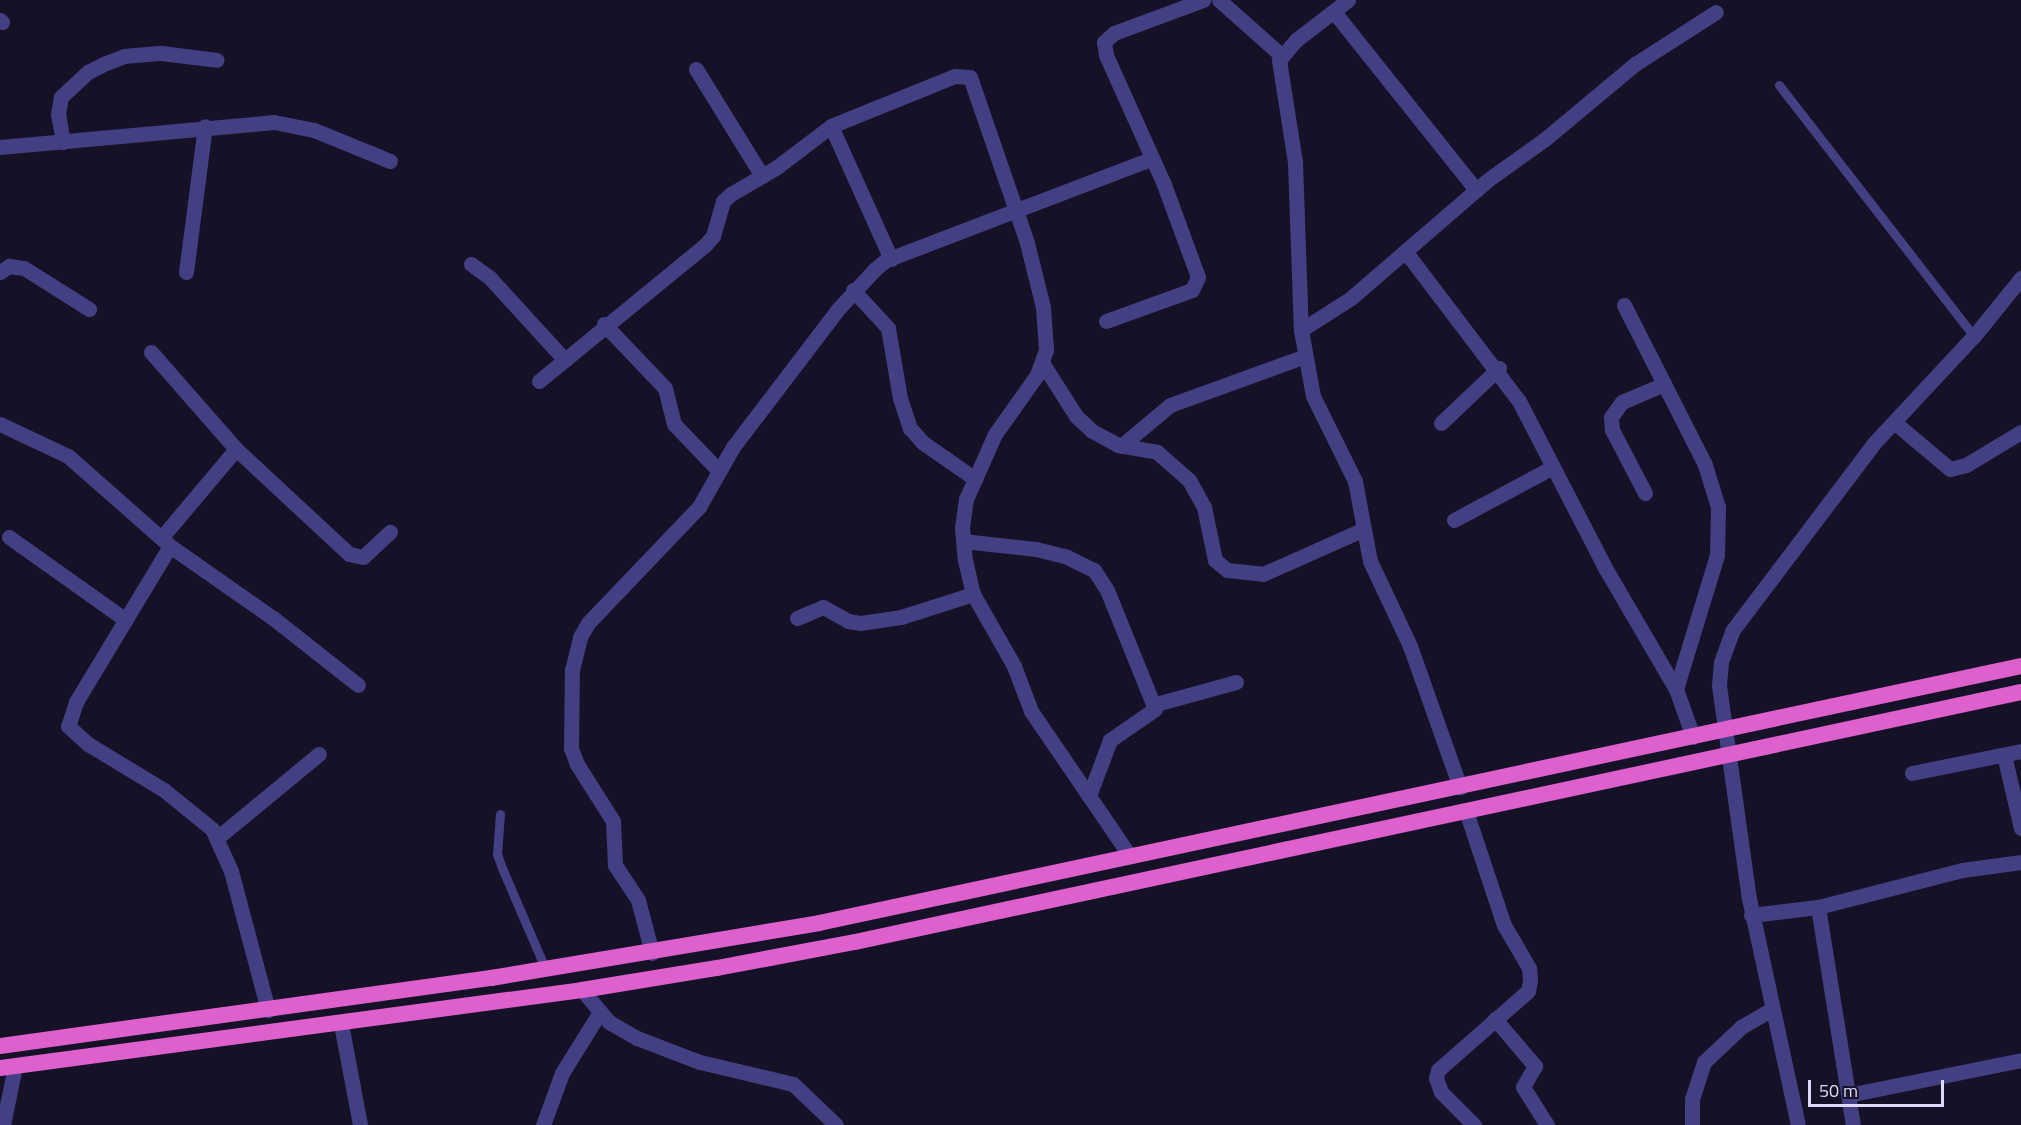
<!DOCTYPE html>
<style>
body{margin:0}
#map{position:relative;width:2021px;height:1125px;overflow:hidden;background:#151127;font-family:"Titillium Web",sans-serif}
div>[style]{position:absolute}
.service>*{height:9px;margin:-4.5px;padding:0 4.5px;transform-origin:4.5px;border-radius:4.5px;background:#433f83}
.minor>*{height:15px;margin:-7.5px;padding:0 7.5px;transform-origin:7.5px;border-radius:7.5px;background:#433f83}
.trunk>*{height:16px;margin:-8px;padding:0 8px;transform-origin:8px;border-radius:8px;background:#dd60cc}
span{translate:-50% -50%;white-space:nowrap;text-align:center;line-height:1.15;-webkit-text-stroke:4.5px #151127;paint-order:stroke}
.scale{position:absolute;left:1808px;top:1080px;width:136px;height:27px;box-sizing:border-box;border:3px solid #ded9fd;border-top:0;padding-left:8px;font-size:18px;line-height:21px;white-space:nowrap;color:#ded9fd;-webkit-text-stroke:4px #151127;paint-order:stroke}
</style>
<div id="map">
<div class="service">
<i style="left:1779px;top:85px;width:318px;rotate:52.2deg"></i>
<i style="left:500px;top:814px;width:40px;rotate:94.3deg"></i>
<i style="left:497px;top:854px;width:15px;rotate:70deg"></i>
<i style="left:502px;top:868px;width:111px;rotate:66.7deg"></i>
</div>
<div class="minor">
<i style="left:1219px;top:0;width:84px;rotate:41.6deg"></i>
<i style="left:1348px;top:0;width:66px;rotate:142.4deg"></i>
<i style="left:1296px;top:40px;width:26px;rotate:130deg"></i>
<i style="left:1279px;top:60px;width:103px;rotate:81.1deg"></i>
<i style="left:1295px;top:162px;width:168px;rotate:88deg"></i>
<i style="left:1301px;top:330px;width:67px;rotate:79.7deg"></i>
<i style="left:1313px;top:396px;width:95px;rotate:63.7deg"></i>
<i style="left:1355px;top:481px;width:81px;rotate:79.4deg"></i>
<i style="left:1370px;top:561px;width:94px;rotate:64.8deg"></i>
<i style="left:1410px;top:646px;width:150px;rotate:70.5deg"></i>
<i style="left:1334px;top:12px;width:228px;rotate:51.4deg"></i>
<i style="left:0;top:20px;width:3px;rotate:45deg"></i>
<i style="left:696px;top:69px;width:126px;rotate:58.3deg"></i>
<i style="left:831px;top:126px;width:146px;rotate:65.7deg"></i>
<i style="left:63px;top:142px;width:28px;rotate:-100deg"></i>
<i style="left:58px;top:114px;width:17px;rotate:-80deg"></i>
<i style="left:61px;top:97px;width:37px;rotate:-43deg"></i>
<i style="left:88px;top:72px;width:20px;rotate:-27deg"></i>
<i style="left:106px;top:63px;width:19px;rotate:-21deg"></i>
<i style="left:124px;top:56px;width:37px;rotate:-5deg"></i>
<i style="left:161px;top:53px;width:56px;rotate:7.1deg"></i>
<i style="left:0;top:147px;width:275px;rotate:-5.2deg"></i>
<i style="left:274px;top:122px;width:41px;rotate:11.3deg"></i>
<i style="left:314px;top:130px;width:82px;rotate:22.2deg"></i>
<i style="left:1405px;top:251px;width:188px;rotate:52.8deg"></i>
<i style="left:1519px;top:401px;width:186px;rotate:62.7deg"></i>
<i style="left:1604px;top:566px;width:143px;rotate:59.7deg"></i>
<i style="left:1676px;top:689px;width:51px;rotate:70.5deg"></i>
<i style="left:471px;top:264px;width:24px;rotate:36deg"></i>
<i style="left:490px;top:278px;width:111px;rotate:47.6deg"></i>
<i style="left:0;top:272px;width:11px;rotate:-34deg"></i>
<i style="left:9px;top:266px;width:15px;rotate:8deg"></i>
<i style="left:24px;top:268px;width:77px;rotate:32.2deg"></i>
<i style="left:186px;top:272px;width:147px;rotate:-82.6deg"></i>
<i style="left:853px;top:290px;width:52px;rotate:47.4deg"></i>
<i style="left:888px;top:328px;width:71px;rotate:80.3deg"></i>
<i style="left:900px;top:398px;width:32px;rotate:72deg"></i>
<i style="left:910px;top:428px;width:18px;rotate:49deg"></i>
<i style="left:922px;top:442px;width:65px;rotate:34.9deg"></i>
<i style="left:1624px;top:305px;width:179px;rotate:63.1deg"></i>
<i style="left:1705px;top:465px;width:44px;rotate:72.8deg"></i>
<i style="left:1718px;top:507px;width:48px;rotate:91.2deg"></i>
<i style="left:1717px;top:555px;width:140px;rotate:107deg"></i>
<i style="left:1106px;top:321px;width:91px;rotate:-19.8deg"></i>
<i style="left:1192px;top:290px;width:14px;rotate:-65deg"></i>
<i style="left:1198px;top:277px;width:101px;rotate:-110.2deg"></i>
<i style="left:1163px;top:182px;width:139px;rotate:-114.2deg"></i>
<i style="left:1106px;top:55px;width:13px;rotate:-99deg"></i>
<i style="left:1104px;top:42px;width:13px;rotate:-42deg"></i>
<i style="left:1114px;top:33px;width:95px;rotate:-20.3deg"></i>
<i style="left:604px;top:324px;width:88px;rotate:46.4deg"></i>
<i style="left:665px;top:388px;width:37px;rotate:76deg"></i>
<i style="left:674px;top:424px;width:64px;rotate:46.3deg"></i>
<i style="left:1301px;top:330px;width:59px;rotate:-32.6deg"></i>
<i style="left:1351px;top:298px;width:182px;rotate:-40.8deg"></i>
<i style="left:1489px;top:179px;width:69px;rotate:-35.5deg"></i>
<i style="left:1545px;top:139px;width:117px;rotate:-39.8deg"></i>
<i style="left:1635px;top:64px;width:96px;rotate:-32.7deg"></i>
<i style="left:151px;top:352px;width:129px;rotate:48.8deg"></i>
<i style="left:236px;top:449px;width:116px;rotate:130.1deg"></i>
<i style="left:1043px;top:364px;width:62px;rotate:57.6deg"></i>
<i style="left:1076px;top:416px;width:22px;rotate:43deg"></i>
<i style="left:1092px;top:431px;width:30px;rotate:28deg"></i>
<i style="left:1118px;top:445px;width:40px;rotate:10deg"></i>
<i style="left:1157px;top:452px;width:43px;rotate:41.2deg"></i>
<i style="left:1189px;top:480px;width:31px;rotate:61deg"></i>
<i style="left:1204px;top:507px;width:54px;rotate:78.3deg"></i>
<i style="left:1215px;top:560px;width:16px;rotate:40deg"></i>
<i style="left:1227px;top:570px;width:36px;rotate:6deg"></i>
<i style="left:1263px;top:574px;width:108px;rotate:-24deg"></i>
<i style="left:539px;top:381px;width:215px;rotate:-39.3deg"></i>
<i style="left:705px;top:245px;width:12px;rotate:-48deg"></i>
<i style="left:713px;top:236px;width:36px;rotate:-74deg"></i>
<i style="left:723px;top:201px;width:11px;rotate:-41deg"></i>
<i style="left:731px;top:194px;width:53px;rotate:-30.4deg"></i>
<i style="left:777px;top:167px;width:68px;rotate:-37.2deg"></i>
<i style="left:831px;top:126px;width:134px;rotate:-22deg"></i>
<i style="left:955px;top:76px;width:15px;rotate:4deg"></i>
<i style="left:970px;top:77px;width:176px;rotate:71deg"></i>
<i style="left:1027px;top:243px;width:66px;rotate:76deg"></i>
<i style="left:1043px;top:307px;width:43px;rotate:86deg"></i>
<i style="left:1046px;top:350px;width:27px;rotate:110deg"></i>
<i style="left:1037px;top:375px;width:72px;rotate:125.4deg"></i>
<i style="left:995px;top:434px;width:71px;rotate:114deg"></i>
<i style="left:966px;top:499px;width:29px;rotate:98deg"></i>
<i style="left:962px;top:528px;width:32px;rotate:85deg"></i>
<i style="left:965px;top:560px;width:35px;rotate:77deg"></i>
<i style="left:973px;top:594px;width:83px;rotate:60.3deg"></i>
<i style="left:1014px;top:666px;width:48px;rotate:69.3deg"></i>
<i style="left:1031px;top:711px;width:176px;rotate:55.7deg"></i>
<i style="left:1894px;top:422px;width:73px;rotate:40deg"></i>
<i style="left:1950px;top:469px;width:16px;rotate:-14deg"></i>
<i style="left:1966px;top:465px;width:64px;rotate:-31deg"></i>
<i style="left:1441px;top:423px;width:80px;rotate:-43.5deg"></i>
<i style="left:0;top:424px;width:75px;rotate:25.2deg"></i>
<i style="left:68px;top:456px;width:136px;rotate:41.4deg"></i>
<i style="left:170px;top:546px;width:182px;rotate:121.1deg"></i>
<i style="left:76px;top:702px;width:25px;rotate:108deg"></i>
<i style="left:68px;top:726px;width:27px;rotate:42deg"></i>
<i style="left:88px;top:744px;width:89px;rotate:31.2deg"></i>
<i style="left:164px;top:790px;width:62px;rotate:39.1deg"></i>
<i style="left:212px;top:829px;width:46px;rotate:65.7deg"></i>
<i style="left:231px;top:871px;width:144px;rotate:75.1deg"></i>
<i style="left:1121px;top:446px;width:64px;rotate:-39.9deg"></i>
<i style="left:1170px;top:405px;width:144px;rotate:-19.9deg"></i>
<i style="left:236px;top:449px;width:154px;rotate:42.9deg"></i>
<i style="left:349px;top:554px;width:14px;rotate:12deg"></i>
<i style="left:363px;top:557px;width:37px;rotate:-43deg"></i>
<i style="left:1645px;top:493px;width:71px;rotate:-117.6deg"></i>
<i style="left:1612px;top:430px;width:13px;rotate:-94deg"></i>
<i style="left:1611px;top:417px;width:19px;rotate:-54deg"></i>
<i style="left:1622px;top:402px;width:46px;rotate:-23.2deg"></i>
<i style="left:1454px;top:520px;width:112px;rotate:-28.2deg"></i>
<i style="left:9px;top:537px;width:143px;rotate:35.4deg"></i>
<i style="left:963px;top:541px;width:73px;rotate:6.3deg"></i>
<i style="left:1036px;top:549px;width:32px;rotate:14deg"></i>
<i style="left:1067px;top:557px;width:30px;rotate:26deg"></i>
<i style="left:1094px;top:570px;width:24px;rotate:57deg"></i>
<i style="left:1107px;top:590px;width:128px;rotate:68deg"></i>
<i style="left:1155px;top:709px;width:55px;rotate:145.4deg"></i>
<i style="left:1110px;top:740px;width:60px;rotate:110.6deg"></i>
<i style="left:170px;top:546px;width:126px;rotate:35deg"></i>
<i style="left:273px;top:618px;width:108px;rotate:38.2deg"></i>
<i style="left:797px;top:618px;width:28px;rotate:-23deg"></i>
<i style="left:823px;top:607px;width:29px;rotate:29deg"></i>
<i style="left:848px;top:621px;width:12px;rotate:9deg"></i>
<i style="left:860px;top:623px;width:41px;rotate:-8.3deg"></i>
<i style="left:901px;top:617px;width:76px;rotate:-17.7deg"></i>
<i style="left:1156px;top:704px;width:83px;rotate:-15.4deg"></i>
<i style="left:2004px;top:755px;width:75px;rotate:76.9deg"></i>
<i style="left:1912px;top:773px;width:111px;rotate:-11.4deg"></i>
<i style="left:1466px;top:811px;width:120px;rotate:71.6deg"></i>
<i style="left:1504px;top:925px;width:50px;rotate:59.8deg"></i>
<i style="left:1529px;top:968px;width:12px;rotate:85deg"></i>
<i style="left:1530px;top:980px;width:11px;rotate:100deg"></i>
<i style="left:1528px;top:991px;width:120px;rotate:138.7deg"></i>
<i style="left:1438px;top:1070px;width:8px;rotate:104deg"></i>
<i style="left:1436px;top:1078px;width:15px;rotate:70deg"></i>
<i style="left:1441px;top:1092px;width:47px;rotate:45deg"></i>
<i style="left:217px;top:838px;width:132px;rotate:-39.5deg"></i>
<i style="left:1818px;top:907px;width:221px;rotate:80.9deg"></i>
<i style="left:1751px;top:915px;width:67px;rotate:-6.8deg"></i>
<i style="left:1818px;top:907px;width:149px;rotate:-14.4deg"></i>
<i style="left:1962px;top:870px;width:60px;rotate:-7.7deg"></i>
<i style="left:652px;top:953px;width:55px;rotate:-104.8deg"></i>
<i style="left:638px;top:900px;width:42px;rotate:-123.3deg"></i>
<i style="left:615px;top:865px;width:44px;rotate:-92.6deg"></i>
<i style="left:613px;top:821px;width:67px;rotate:-122.3deg"></i>
<i style="left:577px;top:764px;width:17px;rotate:-111deg"></i>
<i style="left:571px;top:748px;width:78px;rotate:-89.3deg"></i>
<i style="left:572px;top:670px;width:34px;rotate:-76deg"></i>
<i style="left:580px;top:637px;width:16px;rotate:-60deg"></i>
<i style="left:588px;top:623px;width:161px;rotate:-46.3deg"></i>
<i style="left:699px;top:507px;width:69px;rotate:-60.5deg"></i>
<i style="left:733px;top:447px;width:175px;rotate:-52.7deg"></i>
<i style="left:839px;top:308px;width:53px;rotate:-47.3deg"></i>
<i style="left:875px;top:269px;width:14px;rotate:-39deg"></i>
<i style="left:886px;top:260px;width:284px;rotate:-20.9deg"></i>
<i style="left:582px;top:990px;width:42px;rotate:49.8deg"></i>
<i style="left:609px;top:1022px;width:32px;rotate:30deg"></i>
<i style="left:637px;top:1038px;width:67px;rotate:20.9deg"></i>
<i style="left:700px;top:1062px;width:96px;rotate:13.3deg"></i>
<i style="left:793px;top:1084px;width:59px;rotate:43.6deg"></i>
<i style="left:1495px;top:1019px;width:62px;rotate:49.6deg"></i>
<i style="left:1535px;top:1066px;width:24px;rotate:120deg"></i>
<i style="left:1523px;top:1087px;width:45px;rotate:57.7deg"></i>
<i style="left:341px;top:1024px;width:103px;rotate:79.3deg"></i>
<i style="left:1848px;top:1095px;width:177px;rotate:-11.4deg"></i>
<i style="left:3px;top:1125px;width:60px;rotate:-78.5deg"></i>
<i style="left:543px;top:1125px;width:55px;rotate:-69.9deg"></i>
<i style="left:562px;top:1073px;width:72px;rotate:-58.1deg"></i>
<i style="left:1692px;top:1125px;width:26px;rotate:-90deg"></i>
<i style="left:1692px;top:1099px;width:39px;rotate:-72deg"></i>
<i style="left:1704px;top:1062px;width:51px;rotate:-43.4deg"></i>
<i style="left:1741px;top:1027px;width:34px;rotate:-30deg"></i>
<i style="left:1798px;top:1125px;width:231px;rotate:-102.2deg"></i>
<i style="left:1749px;top:899px;width:216px;rotate:-98deg"></i>
<i style="left:1719px;top:685px;width:23px;rotate:-85deg"></i>
<i style="left:1721px;top:662px;width:33px;rotate:-70deg"></i>
<i style="left:1732px;top:631px;width:237px;rotate:-52.9deg"></i>
<i style="left:1875px;top:442px;width:145px;rotate:-47deg"></i>
<i style="left:1974px;top:336px;width:75px;rotate:-51deg"></i>
</div>
<div class="trunk">
<i style="left:0;top:1046px;width:496px;rotate:-7.9deg"></i>
<i style="left:491px;top:978px;width:333px;rotate:-9.5deg"></i>
<i style="left:819px;top:923px;width:1229px;rotate:-12.07deg"></i>
<i style="left:0;top:1068px;width:587px;rotate:-7.63deg"></i>
<i style="left:582px;top:990px;width:137px;rotate:-9.3deg"></i>
<i style="left:717px;top:968px;width:140px;rotate:-10.7deg"></i>
<i style="left:855px;top:942px;width:1192px;rotate:-12.1deg"></i>
</div>
<div class="scale">50 m</div>
</div>
